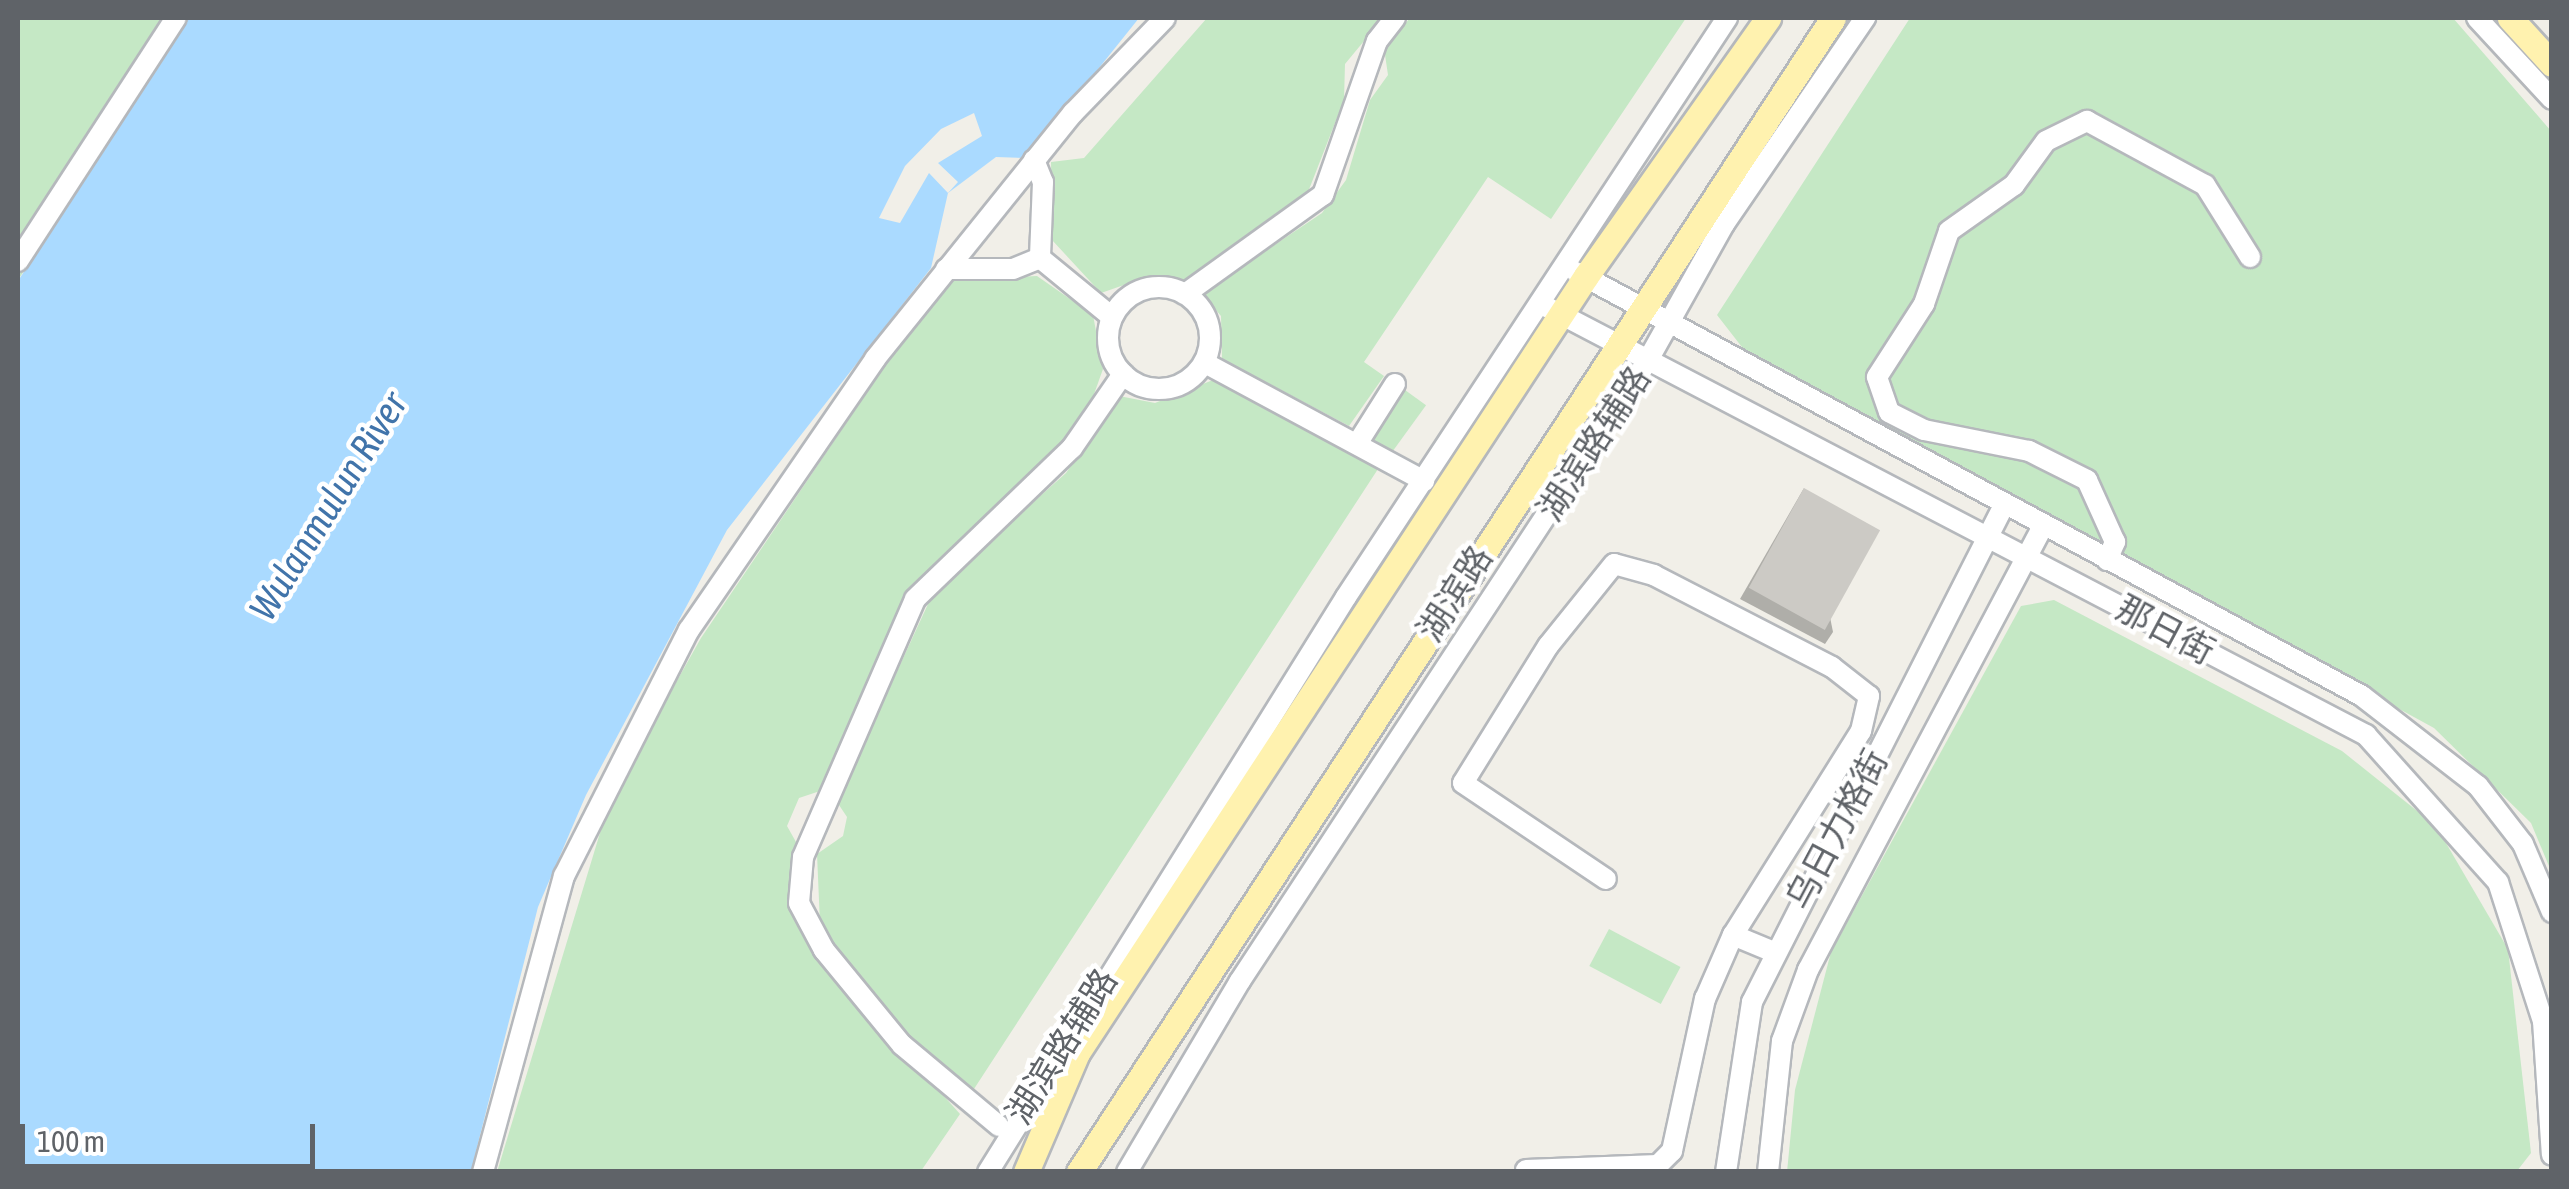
<!DOCTYPE html>
<meta charset="utf-8">
<style>
body{margin:0}
#map{position:relative;width:2569px;height:1189px;overflow:hidden;background:#f1efe8;font-family:"Asap Condensed","Noto Sans SC",sans-serif}
div>[style]{position:absolute}
.green>*{inset:0;background:#c5e8c5;transform-origin:0 0}
.water>*{inset:0;background:#aadaff}
.pier>*{inset:0;background:#f1efe8}
.roads{filter:drop-shadow(2px 0 #b5b8bc) drop-shadow(-2px 0 #b5b8bc) drop-shadow(0 2px #b5b8bc) drop-shadow(0 -2px #b5b8bc)}
.minor>*{height:20px;margin:-10px;padding:0 10px;transform-origin:10px;border-radius:10px;background:#fff}
.minor>.ring{margin:-10px;padding:0;box-sizing:content-box;background:none;border:20px solid #fff;border-radius:50%}
.major>*{height:25px;margin:-12.5px;padding:0 12.5px;transform-origin:12.5px;border-radius:12.5px;background:#fff2af}
.wall>*{inset:0;background:#afaea9}
.building>*{inset:0;background:#cccac5;transform-origin:0 0}
span{translate:-50% -50%;white-space:nowrap;text-align:center;line-height:1.15;-webkit-text-stroke:9px #fff;paint-order:stroke}
.street-label{font-size:35px;color:#5f6368}
.water-label{font-size:38px;color:#4174aa;font-style:italic}
.frame{position:absolute;inset:0;border:20px solid #5f6368;pointer-events:none}
.scale{position:absolute;left:20px;top:1124px;width:295px;height:45px;box-sizing:border-box;border:5px solid #5f6368;border-top:0;padding-left:12px;font-size:30px;line-height:35px;white-space:nowrap;color:#5f6368;-webkit-text-stroke:8px #fff;paint-order:stroke}
</style>
<div id="map">
<div class="green">
<i style="clip-path:polygon(18px 18px,188px 18px,18px 280px)"></i>
<i style="clip-path:polygon(1207px 18px,1383px 18px,1345px 64px,1344px 100px,1308px 192px,1181px 282px,1144px 278px,1101px 293px,1052px 240px,1051px 162px,1084px 158px)"></i>
<i style="clip-path:polygon(1410px 18px,1686px 18px,1551px 219px,1488px 177px,1364px 362px,1384px 376px,1349px 426px,1222px 359px,1221px 316px,1202px 294px,1322px 213px,1346px 180px,1370px 100px,1388px 75px,1384px 48px)"></i>
<i style="clip-path:polygon(1910px 18px,2453px 18px,2551px 131px,2551px 871px,2531px 823px,2434px 728px,1745px 351px,1717px 315px)"></i>
<i style="clip-path:polygon(1037px 276px,1093px 315px,1103px 369px,1093px 397px,1058px 448px,905px 595px,833px 770px,820px 791px,799px 798px,787px 826px,796px 842px,788px 900px,819px 957px,960px 1114px,921px 1171px,497px 1172px,610px 800px,701px 638px,942px 281px)"></i>
<i style="clip-path:polygon(1213px 380px,1378px 469px,972px 1092px,879px 1007px,820px 924px,817px 854px,843px 836px,847px 817px,837px 802px,934px 591px,1066px 473px,1119px 396px,1155px 403px)"></i>
<i style="left:1405px;top:390px;width:26px;height:62px;rotate:36deg"></i>
<i style="clip-path:polygon(2054px 600px,2342px 751px,2436px 826px,2508px 949px,2531px 1153px,2517px 1171px,1787px 1172px,1795px 1090px,1831px 952px,2021px 606px)"></i>
<i style="left:1609px;top:929px;width:81px;height:42px;rotate:28deg"></i>
</div>
<div class="water">
<i style="clip-path:polygon(188px 18px,1139px 18px,1027px 158px,996px 157px,948px 193px,931px 268px,727px 530px,586px 795px,538px 907px,471px 1171px,18px 1171px,18px 281px)"></i>
</div>
<div class="pier">
<i style="clip-path:polygon(974px 113px,982px 136px,938px 163px,958px 182px,948px 193px,929px 173px,900px 223px,879px 218px,905px 166px,941px 129px)"></i>
</div>
<div class="roads">
<div class="minor">
<i style="left:2477px;top:18px;width:110px;rotate:47.2deg"></i>
<i style="left:1034px;top:160px;width:24px;rotate:68deg"></i>
<i style="left:1043px;top:182px;width:76px;rotate:92.3deg"></i>
<i style="left:1040px;top:258px;width:93px;rotate:39.3deg"></i>
<i style="left:18px;top:261px;width:290px;rotate:-57deg"></i>
<i style="left:946px;top:269px;width:67px"></i>
<i style="left:1013px;top:269px;width:29px;rotate:-22deg"></i>
<i style="left:1576px;top:272px;width:893px;rotate:28.34deg"></i>
<i style="left:2362px;top:696px;width:147px;rotate:37.8deg"></i>
<i style="left:2478px;top:786px;width:73px;rotate:52.2deg"></i>
<i style="left:2523px;top:844px;width:74px;rotate:66.9deg"></i>
<i class="ring" style="left:1108px;top:287px;width:82px;height:82px"></i>
<i style="left:1185px;top:294px;width:170px;rotate:-35.7deg"></i>
<i style="left:1323px;top:195px;width:163px;rotate:-70.7deg"></i>
<i style="left:1377px;top:41px;width:29px;rotate:-52deg"></i>
<i style="left:1541px;top:304px;width:931px;rotate:27.58deg"></i>
<i style="left:2366px;top:735px;width:198px;rotate:48.1deg"></i>
<i style="left:2498px;top:882px;width:146px;rotate:72.1deg"></i>
<i style="left:2543px;top:1021px;width:134px;rotate:86.2deg"></i>
<i style="left:1205px;top:363px;width:249px;rotate:28.3deg"></i>
<i style="left:1357px;top:444px;width:71px;rotate:-57.7deg"></i>
<i style="left:2107px;top:560px;width:20px;rotate:-66deg"></i>
<i style="left:2115px;top:542px;width:68px;rotate:-114.3deg"></i>
<i style="left:2087px;top:480px;width:65px;rotate:-153.4deg"></i>
<i style="left:2029px;top:451px;width:107px;rotate:-168.7deg"></i>
<i style="left:1924px;top:430px;width:39px;rotate:-153deg"></i>
<i style="left:1889px;top:412px;width:37px;rotate:-109deg"></i>
<i style="left:1877px;top:377px;width:87px;rotate:-57.2deg"></i>
<i style="left:1924px;top:304px;width:77px;rotate:-71.1deg"></i>
<i style="left:1949px;top:231px;width:80px;rotate:-35.3deg"></i>
<i style="left:2014px;top:185px;width:54px;rotate:-54deg"></i>
<i style="left:2046px;top:141px;width:46px;rotate:-26deg"></i>
<i style="left:2087px;top:121px;width:134px;rotate:28.5deg"></i>
<i style="left:2205px;top:185px;width:85px;rotate:58deg"></i>
<i style="left:1733px;top:935px;width:44px;rotate:22.5deg"></i>
<i style="left:999px;top:1126px;width:126px;rotate:-140.1deg"></i>
<i style="left:902px;top:1045px;width:123px;rotate:-129.4deg"></i>
<i style="left:824px;top:950px;width:53px;rotate:-118deg"></i>
<i style="left:799px;top:903px;width:46px;rotate:-85deg"></i>
<i style="left:803px;top:857px;width:281px;rotate:-66.5deg"></i>
<i style="left:915px;top:599px;width:218px;rotate:-43.9deg"></i>
<i style="left:1072px;top:448px;width:90px;rotate:-55.4deg"></i>
<i style="left:1526px;top:1170px;width:132px;rotate:-2.2deg"></i>
<i style="left:1658px;top:1165px;width:20px;rotate:-45deg"></i>
<i style="left:1672px;top:1151px;width:156px;rotate:-77.8deg"></i>
<i style="left:1705px;top:999px;width:70px;rotate:-66.4deg"></i>
<i style="left:1733px;top:935px;width:241px;rotate:-57.9deg"></i>
<i style="left:1861px;top:731px;width:36px;rotate:-77deg"></i>
<i style="left:1869px;top:696px;width:47px;rotate:-141.9deg"></i>
<i style="left:1832px;top:667px;width:200px;rotate:-152.7deg"></i>
<i style="left:1654px;top:575px;width:41px;rotate:-164.6deg"></i>
<i style="left:1614px;top:564px;width:105px;rotate:128.8deg"></i>
<i style="left:1548px;top:646px;width:161px;rotate:121.8deg"></i>
<i style="left:1463px;top:783px;width:172px;rotate:33.9deg"></i>
<i style="left:483px;top:1172px;width:307px;rotate:-74.7deg"></i>
<i style="left:564px;top:876px;width:276px;rotate:-63.1deg"></i>
<i style="left:689px;top:630px;width:329px;rotate:-55.5deg"></i>
<i style="left:875px;top:359px;width:316px;rotate:-51.2deg"></i>
<i style="left:1073px;top:113px;width:132px;rotate:-45.9deg"></i>
<i style="left:988px;top:1172px;width:677px;rotate:-58.09deg"></i>
<i style="left:1346px;top:597px;width:693px;rotate:-56.65deg"></i>
<i style="left:1127px;top:1172px;width:222px;rotate:-59.4deg"></i>
<i style="left:1240px;top:981px;width:743px;rotate:-56.69deg"></i>
<i style="left:1648px;top:360px;width:156px;rotate:-60.8deg"></i>
<i style="left:1724px;top:224px;width:250px;rotate:-55.6deg"></i>
<i style="left:1726px;top:1172px;width:172px;rotate:-81.3deg"></i>
<i style="left:1752px;top:1002px;width:557px;rotate:-63.11deg"></i>
<i style="left:1768px;top:1172px;width:132px;rotate:-83.9deg"></i>
<i style="left:1782px;top:1041px;width:76px;rotate:-69.9deg"></i>
<i style="left:1808px;top:970px;width:502px;rotate:-62.11deg"></i>
</div>
<div class="major">
<i style="left:2510px;top:18px;width:62px;rotate:47.6deg"></i>
<i style="left:1026px;top:1172px;width:129px;rotate:-66.8deg"></i>
<i style="left:1077px;top:1053px;width:929px;rotate:-56.77deg"></i>
<i style="left:1586px;top:276px;width:316px;rotate:-54.8deg"></i>
<i style="left:1079px;top:1172px;width:1378px;rotate:-56.84deg"></i>
</div>
</div>
<div class="wall">
<i style="clip-path:polygon(1804px 488px,1833px 632px,1825px 644px,1740px 599px)"></i>
</div>
<div class="building">
<i style="left:1804px;top:488px;width:87px;height:114px;rotate:29deg"></i>
</div>
<div class="street-label">
<span style="left:1593px;top:443px;rotate:-57deg">湖滨路辅路</span>
<span style="left:1454px;top:593px;rotate:-57deg">湖滨路</span>
<span style="left:2166px;top:629px;rotate:28deg">那日街</span>
<span style="left:1836px;top:829px;rotate:-62deg">乌日力格街</span>
<span style="left:1061px;top:1046px;rotate:-58deg">湖滨路辅路</span>
</div>
<div class="water-label">
<span style="left:328px;top:506px;rotate:-58deg">Wulanmulun River</span>
</div>
<div class="frame"></div>
<div class="scale">100 m</div>
</div>
